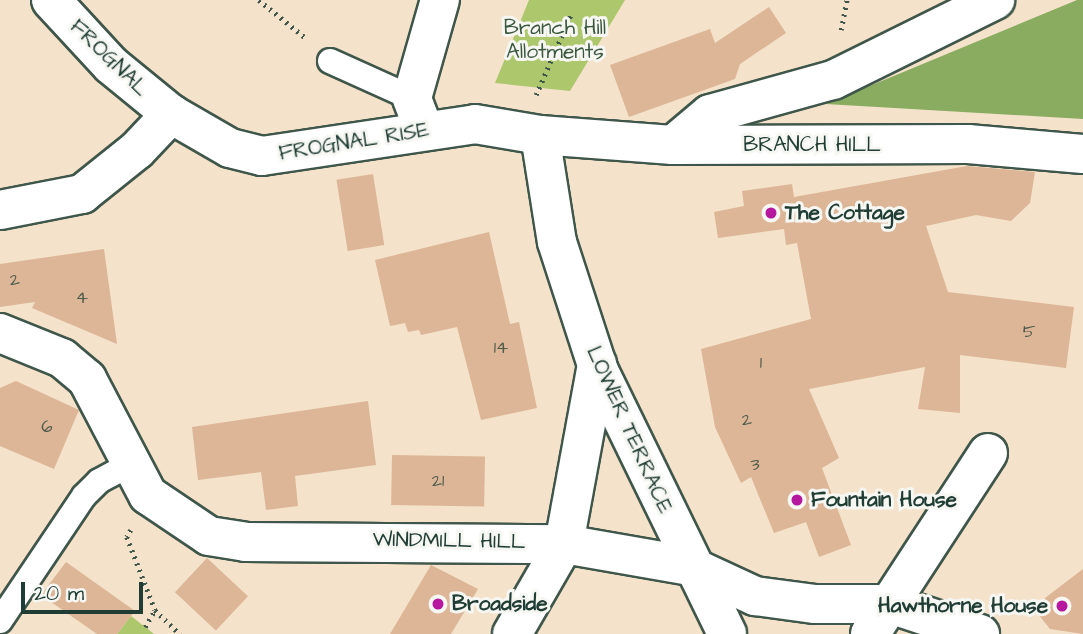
<!DOCTYPE html>
<style>
body{margin:0}
#map{position:relative;width:1083px;height:634px;overflow:hidden;background:#f4e2ca;font-family:"Architects Daughter",sans-serif}
div>[style]{position:absolute}
.green>*{inset:0;background:#adc76d}
.forest>*{inset:0;background:#8aac60}
.building>*{inset:0;background:#dcb696;transform-origin:0 0}
.path>*{height:4.5px;margin-top:-2.25px;transform-origin:0;background:repeating-linear-gradient(90deg,#3f564a 0 2px,transparent 0 7px)}
.roads{filter:drop-shadow(2px 0 #3f564a) drop-shadow(-2px 0 #3f564a) drop-shadow(0 2px #3f564a) drop-shadow(0 -2px #3f564a)}
.service>*{height:24px;margin:-12px;padding:0 12px;transform-origin:12px;border-radius:12px;background:#fff}
.minor>*{height:38px;margin:-19px;padding:0 19px;transform-origin:19px;border-radius:19px;background:#fff}
.tertiary>*{height:38px;margin:-19px;padding:0 19px;transform-origin:19px;border-radius:19px;background:#fff}
.dots>*{width:19px;height:19px;translate:-50% -50%;box-sizing:border-box;border:4px solid #f6f6f2;border-radius:50%}
span{translate:-50% -50%;white-space:nowrap;text-align:center;line-height:1.15;-webkit-text-stroke:6px #f6f6f2;paint-order:stroke}
.number-label{font-size:18px;color:#4e5b4c}
.number-label span{-webkit-text-stroke-width:0}
.park-label{font-size:21px;color:#3b593f}
.street-label{font-size:21px;color:#1f3d34}
.poi-label{font-size:21px;color:#1f3d34;font-weight:700}
.left{translate:0 -50%;text-align:left}
.right{translate:-100% -50%;text-align:right}
.scale{position:absolute;left:21px;top:582px;width:122px;height:32px;box-sizing:border-box;border:4px solid #1f3d34;border-top:0;padding-left:9px;font-size:21px;line-height:24px;white-space:nowrap;color:#1f3d34;-webkit-text-stroke:5px #f6f6f2;paint-order:stroke}
</style>
<div id="map">
<div class="green">
<i style="clip-path:polygon(529px 0,625px 0,570px 91px,495px 83px)"></i>
<i style="clip-path:polygon(131px 616px,154px 634px,117px 634px)"></i>
</div>
<div class="forest">
<i style="clip-path:polygon(1077px 0,1083px 0,1083px 119px,826px 104px)"></i>
</div>
<div class="building">
<i style="clip-path:polygon(769px 7px,786px 33px,740px 64px,735px 79px,629px 117px,610px 65px,710px 29px,715px 43px)"></i>
<i style="clip-path:polygon(967px 166px,1035px 172px,1030px 203px,1011px 221px,976px 215px,926px 226px,948px 292px,1074px 307px,1066px 368px,960px 355px,960px 413px,918px 409px,925px 367px,809px 389px,839px 458px,822px 468px,851px 545px,819px 557px,806px 522px,774px 533px,751px 477px,741px 483px,715px 427px,701px 349px,811px 319px,797px 243px,786px 245px,784px 229px,718px 238px,714px 212px,744px 206px,742px 191px,792px 184px,794px 197px)"></i>
<i style="left:373px;top:174px;width:72px;height:37px;rotate:81deg"></i>
<i style="clip-path:polygon(489px 232px,510px 324px,519px 322px,537px 408px,481px 420px,457px 327px,421px 335px,419px 330px,408px 332px,405px 323px,390px 326px,375px 260px)"></i>
<i style="clip-path:polygon(104px 249px,117px 344px,32px 308px,35px 302px,0 307px,0 264px)"></i>
<i style="clip-path:polygon(16px 381px,79px 410px,54px 469px,0 446px,0 388px)"></i>
<i style="clip-path:polygon(368px 401px,376px 465px,295px 476px,298px 506px,266px 510px,261px 472px,198px 480px,192px 427px)"></i>
<i style="left:392px;top:455px;width:93px;height:50px;rotate:1deg"></i>
<i style="left:207px;top:558px;width:56px;height:47px;rotate:43deg"></i>
<i style="clip-path:polygon(66px 562px,135px 611px,117px 634px,97px 634px,41px 595px)"></i>
<i style="clip-path:polygon(431px 565px,478px 589px,451px 634px,390px 634px)"></i>
<i style="clip-path:polygon(1083px 569px,1083px 634px,1050px 629px,1038px 614px,1045px 598px)"></i>
</div>
<div class="path">
<i style="left:259px;top:0;width:62px;rotate:39.1deg"></i>
<i style="left:841px;top:30px;width:31px;rotate:-79deg"></i>
<i style="left:536px;top:95px;width:90px;rotate:-66.6deg"></i>
<i style="left:131px;top:530px;width:8px;rotate:120deg"></i>
<i style="left:127px;top:537px;width:78px;rotate:69deg"></i>
<i style="left:155px;top:610px;width:35px;rotate:44deg"></i>
<i style="left:145px;top:627px;width:20px;rotate:-60deg"></i>
</div>
<div class="roads">
<div class="service">
<i style="left:330px;top:61px;width:90px;rotate:24.3deg"></i>
<i style="left:0;top:621px;width:151px;rotate:-56.1deg"></i>
<i style="left:84px;top:496px;width:21px;rotate:-45deg"></i>
<i style="left:99px;top:481px;width:38px;rotate:-28deg"></i>
</div>
<div class="minor">
<i style="left:424px;top:130px;width:34px;rotate:-111deg"></i>
<i style="left:412px;top:98px;width:102px;rotate:-74.1deg"></i>
<i style="left:673px;top:145px;width:48px;rotate:-40deg"></i>
<i style="left:710px;top:114px;width:128px;rotate:-15.5deg"></i>
<i style="left:833px;top:80px;width:181px;rotate:-26.3deg"></i>
<i style="left:0;top:210px;width:84px;rotate:-11deg"></i>
<i style="left:82px;top:194px;width:70px;rotate:-38.7deg"></i>
<i style="left:137px;top:150px;width:50px;rotate:-46.6deg"></i>
<i style="left:0;top:333px;width:67px;rotate:22deg"></i>
<i style="left:62px;top:358px;width:33px;rotate:40deg"></i>
<i style="left:87px;top:379px;width:131px;rotate:62.3deg"></i>
<i style="left:148px;top:495px;width:73px;rotate:33.9deg"></i>
<i style="left:209px;top:536px;width:36px;rotate:9deg"></i>
<i style="left:245px;top:542px;width:319px;rotate:0.4deg"></i>
<i style="left:564px;top:544px;width:128px;rotate:9.9deg"></i>
<i style="left:690px;top:566px;width:72px;rotate:24.8deg"></i>
<i style="left:755px;top:596px;width:61px;rotate:7.6deg"></i>
<i style="left:815px;top:604px;width:75px"></i>
<i style="left:890px;top:604px;width:95px;rotate:18.4deg"></i>
<i style="left:512px;top:634px;width:104px;rotate:-60deg"></i>
<i style="left:564px;top:544px;width:183px;rotate:-79.6deg"></i>
<i style="left:870px;top:634px;width:216px;rotate:-56.9deg"></i>
</div>
<div class="tertiary">
<i style="left:51px;top:0;width:88px;rotate:47.3deg"></i>
<i style="left:111px;top:65px;width:77px;rotate:39.2deg"></i>
<i style="left:171px;top:114px;width:68px;rotate:30deg"></i>
<i style="left:230px;top:148px;width:33px;rotate:14deg"></i>
<i style="left:262px;top:156px;width:215px;rotate:-8.5deg"></i>
<i style="left:475px;top:124px;width:66px;rotate:9.6deg"></i>
<i style="left:540px;top:135px;width:133px;rotate:4.3deg"></i>
<i style="left:673px;top:145px;width:295px;rotate:-0.2deg"></i>
<i style="left:968px;top:144px;width:115px;rotate:5deg"></i>
<i style="left:540px;top:135px;width:108px;rotate:81deg"></i>
<i style="left:557px;top:242px;width:136px;rotate:72deg"></i>
<i style="left:599px;top:371px;width:292px;rotate:64deg"></i>
</div>
</div>
<div class="dots">
<i style="left:771px;top:213px;background:#b5179e"></i>
<i style="left:797px;top:500px;background:#b5179e"></i>
<i style="left:438px;top:604px;background:#b5179e"></i>
<i style="left:1062px;top:606px;background:#b5179e"></i>
</div>
<div class="number-label">
<span style="left:15px;top:280px">2</span>
<span style="left:82px;top:298px">4</span>
<span style="left:1029px;top:332px">5</span>
<span style="left:501px;top:348px">14</span>
<span style="left:761px;top:363px">1</span>
<span style="left:747px;top:420px">2</span>
<span style="left:47px;top:427px">6</span>
<span style="left:755px;top:465px">3</span>
<span style="left:438px;top:481px">21</span>
</div>
<div class="park-label">
<span style="left:555px;top:40px">Branch Hill<br>Allotments</span>
</div>
<div class="street-label">
<span style="left:109px;top:58px;rotate:44deg">FROGNAL</span>
<span style="left:354px;top:142px;rotate:-9deg">FROGNAL RISE</span>
<span style="left:812px;top:145px">BRANCH HILL</span>
<span style="left:629px;top:430px;rotate:66deg">LOWER TERRACE</span>
<span style="left:449px;top:541px;rotate:1deg">WINDMILL HILL</span>
</div>
<div class="poi-label">
<span class="left" style="left:785px;top:213px">The Cottage</span>
<span class="left" style="left:811px;top:500px">Fountain House</span>
<span class="left" style="left:452px;top:604px">Broadside</span>
<span class="right" style="left:1048px;top:606px">Hawthorne House</span>
</div>
<div class="scale">20 m</div>
</div>
